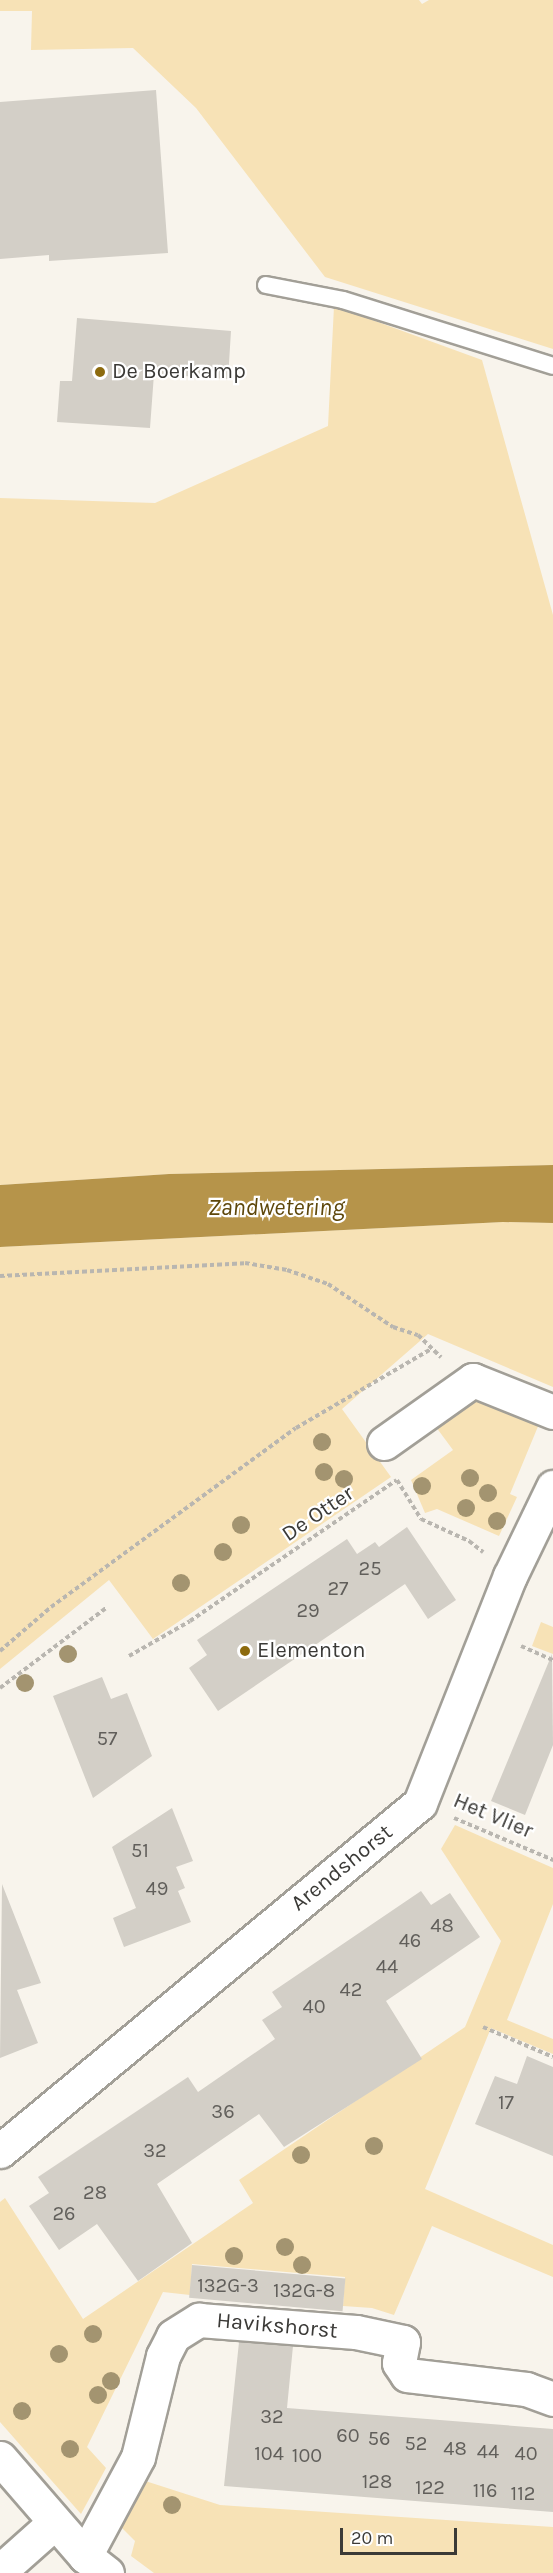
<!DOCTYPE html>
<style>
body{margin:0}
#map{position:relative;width:553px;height:2573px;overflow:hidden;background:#f8f4ec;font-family:Karla,sans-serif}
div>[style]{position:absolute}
.green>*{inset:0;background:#f7e2b6}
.water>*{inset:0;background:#b6944a}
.building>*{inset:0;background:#d3cfc7;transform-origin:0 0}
.path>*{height:4px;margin-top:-2px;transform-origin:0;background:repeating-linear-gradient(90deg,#b9b6b0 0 4.5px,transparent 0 7.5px)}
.roads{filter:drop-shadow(2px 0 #a29f97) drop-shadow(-2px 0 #a29f97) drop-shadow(0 2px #a29f97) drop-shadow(0 -2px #a29f97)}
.service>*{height:16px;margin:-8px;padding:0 8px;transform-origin:8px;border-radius:8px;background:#fff}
.minor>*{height:33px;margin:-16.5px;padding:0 16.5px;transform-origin:16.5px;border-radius:16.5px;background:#fff}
.trees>*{width:18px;height:18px;margin:-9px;border-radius:50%;background:#a39470}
.dots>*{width:16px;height:16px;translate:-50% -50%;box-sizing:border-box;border:3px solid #fff;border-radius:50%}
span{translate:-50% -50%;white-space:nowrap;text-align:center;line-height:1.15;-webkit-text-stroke:4.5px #fff;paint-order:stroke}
.number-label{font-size:20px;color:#615f5b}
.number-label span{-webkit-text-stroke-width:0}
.poi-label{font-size:22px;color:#3b3a37}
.left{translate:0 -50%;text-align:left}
.street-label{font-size:22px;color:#3b3a37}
.water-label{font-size:24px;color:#5e470b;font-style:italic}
.scale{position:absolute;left:340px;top:2528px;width:117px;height:27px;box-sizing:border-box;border:3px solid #3b3a37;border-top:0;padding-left:8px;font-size:18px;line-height:21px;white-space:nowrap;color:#3b3a37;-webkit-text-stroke:4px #fff;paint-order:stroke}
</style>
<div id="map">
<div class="green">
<i style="clip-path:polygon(0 0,419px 0,422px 4px,429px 0,553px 0,553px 349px,325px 277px,196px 108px,133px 48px,31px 50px,32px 11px,0 11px)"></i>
<i style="clip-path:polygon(334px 306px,482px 360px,553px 615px,553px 1165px,169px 1174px,0 1185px,0 498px,155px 503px,328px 426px)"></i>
<i style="clip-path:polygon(503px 1222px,553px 1223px,553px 1387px,428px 1334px,342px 1409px,391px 1477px,153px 1639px,109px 1580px,0 1669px,0 1247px)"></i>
<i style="clip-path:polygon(477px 1398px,539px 1424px,510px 1494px,517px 1497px,499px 1536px,437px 1509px,425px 1513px,411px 1480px,453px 1450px,436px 1427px)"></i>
<i style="clip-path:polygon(541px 1622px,553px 1627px,553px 1654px,532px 1646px)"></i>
<i style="clip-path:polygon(455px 1825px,553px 1868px,553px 1904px,507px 2020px,553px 2039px,553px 2054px,491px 2028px,425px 2189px,553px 2245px,553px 2277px,432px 2226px,394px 2315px,372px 2308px,343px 2306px,345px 2277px,192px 2264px,190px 2295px,163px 2292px,87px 2447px,106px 2468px,81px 2514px,0 2422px,0 2202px,5px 2198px,83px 2319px,253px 2203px,239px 2180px,465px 2027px,501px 1941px,441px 1849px)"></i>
<i style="clip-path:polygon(136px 2478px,220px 2505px,553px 2527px,553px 2573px,154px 2573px,131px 2556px,135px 2541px,116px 2522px)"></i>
</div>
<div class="water">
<i style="clip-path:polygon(553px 1165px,553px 1223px,503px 1222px,0 1247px,0 1185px,169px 1174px)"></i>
</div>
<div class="building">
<i style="clip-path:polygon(156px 90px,168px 253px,49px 261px,49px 255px,0 259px,0 102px)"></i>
<i style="clip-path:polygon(77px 318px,231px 331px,228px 379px,154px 374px,150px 428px,57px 422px,60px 381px,72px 381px)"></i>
<i style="clip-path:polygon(407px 1527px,456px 1600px,428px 1619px,405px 1584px,218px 1711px,189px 1668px,207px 1655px,197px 1640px,347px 1539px,357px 1554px,375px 1542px,379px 1547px)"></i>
<i style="clip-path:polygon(552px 1654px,553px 1745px,525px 1815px,491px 1801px)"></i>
<i style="clip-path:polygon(102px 1677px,111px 1699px,127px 1693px,152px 1756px,93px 1798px,53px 1696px)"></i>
<i style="clip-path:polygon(172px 1808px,193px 1861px,176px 1867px,185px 1888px,178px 1891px,191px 1922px,124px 1947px,113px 1918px,136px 1908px,112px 1847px)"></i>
<i style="clip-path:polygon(2px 1884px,41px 1983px,17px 1990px,38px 2043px,0 2058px)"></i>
<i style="clip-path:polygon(421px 1891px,431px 1905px,450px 1893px,480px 1937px,386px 2001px,422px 2059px,284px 2147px,259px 2114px,157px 2184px,192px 2243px,138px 2281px,97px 2224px,59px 2250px,29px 2206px,49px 2193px,38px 2177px,188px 2077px,198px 2092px,275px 2039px,262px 2020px,282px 2007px,272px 1992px)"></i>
<i style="clip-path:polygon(527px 2056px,553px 2067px,553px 2156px,475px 2124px,495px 2076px,517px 2084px)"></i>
<i style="left:192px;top:2265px;width:154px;height:33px;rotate:5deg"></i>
<i style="clip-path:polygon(239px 2342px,293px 2346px,287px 2408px,553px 2429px,553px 2512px,224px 2486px)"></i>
</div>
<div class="path">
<i style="left:0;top:1276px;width:245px;rotate:-3deg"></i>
<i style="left:245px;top:1263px;width:43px;rotate:9.5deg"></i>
<i style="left:287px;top:1270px;width:43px;rotate:18.9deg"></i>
<i style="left:328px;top:1284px;width:78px;rotate:33.5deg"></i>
<i style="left:393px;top:1327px;width:26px;rotate:18deg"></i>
<i style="left:418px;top:1335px;width:32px;rotate:44deg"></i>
<i style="left:521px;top:1646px;width:35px;rotate:24deg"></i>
<i style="left:0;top:1651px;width:67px;rotate:-40.8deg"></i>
<i style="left:51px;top:1607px;width:303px;rotate:-36.2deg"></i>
<i style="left:296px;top:1428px;width:156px;rotate:-30.3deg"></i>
<i style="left:129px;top:1656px;width:70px;rotate:-29.8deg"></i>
<i style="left:190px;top:1621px;width:250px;rotate:-34.3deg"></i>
<i style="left:397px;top:1480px;width:46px;rotate:58.4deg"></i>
<i style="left:421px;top:1519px;width:53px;rotate:24.6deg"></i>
<i style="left:469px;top:1541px;width:18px;rotate:38deg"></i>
<i style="left:0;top:1688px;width:133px;rotate:-37deg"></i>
<i style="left:454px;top:1818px;width:108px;rotate:23deg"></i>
<i style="left:483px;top:2027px;width:76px;rotate:23.2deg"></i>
</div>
<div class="roads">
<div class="service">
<i style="left:266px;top:285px;width:78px;rotate:11deg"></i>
<i style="left:343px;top:300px;width:220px;rotate:17.4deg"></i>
</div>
<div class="minor">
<i style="left:384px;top:1443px;width:109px;rotate:-35.3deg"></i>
<i style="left:473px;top:1380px;width:86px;rotate:21.8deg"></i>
<i style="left:0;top:2151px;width:545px;rotate:-39.64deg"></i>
<i style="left:420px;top:1803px;width:244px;rotate:-68.4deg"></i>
<i style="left:510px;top:1576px;width:99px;rotate:-64.2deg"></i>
<i style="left:0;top:2458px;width:130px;rotate:49.1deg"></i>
<i style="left:85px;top:2556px;width:28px;rotate:38deg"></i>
<i style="left:85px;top:2556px;width:112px;rotate:-61.8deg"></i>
<i style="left:138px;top:2457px;width:104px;rotate:-76.1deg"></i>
<i style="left:163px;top:2356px;width:22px;rotate:-63deg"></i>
<i style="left:173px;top:2336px;width:31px;rotate:-32deg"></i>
<i style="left:199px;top:2320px;width:157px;rotate:4.4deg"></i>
<i style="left:356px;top:2332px;width:48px;rotate:12deg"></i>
<i style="left:403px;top:2342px;width:21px;rotate:101deg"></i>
<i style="left:399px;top:2363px;width:14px;rotate:56deg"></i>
<i style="left:407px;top:2375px;width:120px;rotate:6.7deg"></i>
<i style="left:526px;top:2389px;width:29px;rotate:20deg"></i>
<i style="left:0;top:2571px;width:72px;rotate:-41.6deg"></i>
</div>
</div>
<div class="trees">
<i style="left:322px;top:1442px"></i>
<i style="left:324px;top:1472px"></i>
<i style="left:470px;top:1478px"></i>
<i style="left:344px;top:1479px"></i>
<i style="left:422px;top:1486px"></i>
<i style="left:488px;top:1493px"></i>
<i style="left:466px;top:1508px"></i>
<i style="left:497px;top:1521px"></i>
<i style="left:241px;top:1525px"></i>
<i style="left:223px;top:1552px"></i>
<i style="left:181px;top:1583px"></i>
<i style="left:68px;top:1654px"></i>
<i style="left:25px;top:1683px"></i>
<i style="left:374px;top:2146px"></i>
<i style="left:301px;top:2155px"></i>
<i style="left:285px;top:2247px"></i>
<i style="left:234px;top:2256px"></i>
<i style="left:302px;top:2265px"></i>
<i style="left:93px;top:2334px"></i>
<i style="left:59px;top:2354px"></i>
<i style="left:111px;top:2381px"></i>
<i style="left:98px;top:2395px"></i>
<i style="left:22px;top:2411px"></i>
<i style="left:70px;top:2449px"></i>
<i style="left:172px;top:2505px"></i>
</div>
<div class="dots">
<i style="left:100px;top:372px;background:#8d6b0e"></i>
<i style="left:245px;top:1651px;background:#8d6b0e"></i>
</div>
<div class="number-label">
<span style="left:370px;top:1568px">25</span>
<span style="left:338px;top:1588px">27</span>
<span style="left:308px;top:1610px">29</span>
<span style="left:107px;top:1738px">57</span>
<span style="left:140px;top:1850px">51</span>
<span style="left:157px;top:1888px">49</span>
<span style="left:442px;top:1925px">48</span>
<span style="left:410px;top:1940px">46</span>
<span style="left:387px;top:1966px">44</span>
<span style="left:351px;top:1989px">42</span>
<span style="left:314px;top:2006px">40</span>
<span style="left:506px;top:2102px">17</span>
<span style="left:223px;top:2111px">36</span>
<span style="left:155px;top:2150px">32</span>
<span style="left:95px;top:2192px">28</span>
<span style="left:64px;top:2213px">26</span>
<span style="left:228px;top:2285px">132G-3</span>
<span style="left:304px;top:2290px">132G-8</span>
<span style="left:272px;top:2416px">32</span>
<span style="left:348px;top:2435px">60</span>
<span style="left:379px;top:2438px">56</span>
<span style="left:416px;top:2443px">52</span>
<span style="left:455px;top:2448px">48</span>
<span style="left:488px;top:2451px">44</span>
<span style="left:269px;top:2453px">104</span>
<span style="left:526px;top:2453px">40</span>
<span style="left:307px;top:2455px">100</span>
<span style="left:377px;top:2481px">128</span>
<span style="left:430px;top:2487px">122</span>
<span style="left:485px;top:2490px">116</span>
<span style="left:523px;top:2493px">112</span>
</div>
<div class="poi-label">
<span class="left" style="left:112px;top:372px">De Boerkamp</span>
<span class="left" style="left:257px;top:1651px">Elementon</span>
</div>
<div class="street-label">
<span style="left:318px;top:1514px;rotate:-34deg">De Otter</span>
<span style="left:493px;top:1816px;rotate:23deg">Het Vlier</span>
<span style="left:342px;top:1868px;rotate:-39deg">Arendshorst</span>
<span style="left:277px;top:2326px;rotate:5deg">Havikshorst</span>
</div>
<div class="water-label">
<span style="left:276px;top:1208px">Zandwetering</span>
</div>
<div class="scale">20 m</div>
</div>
